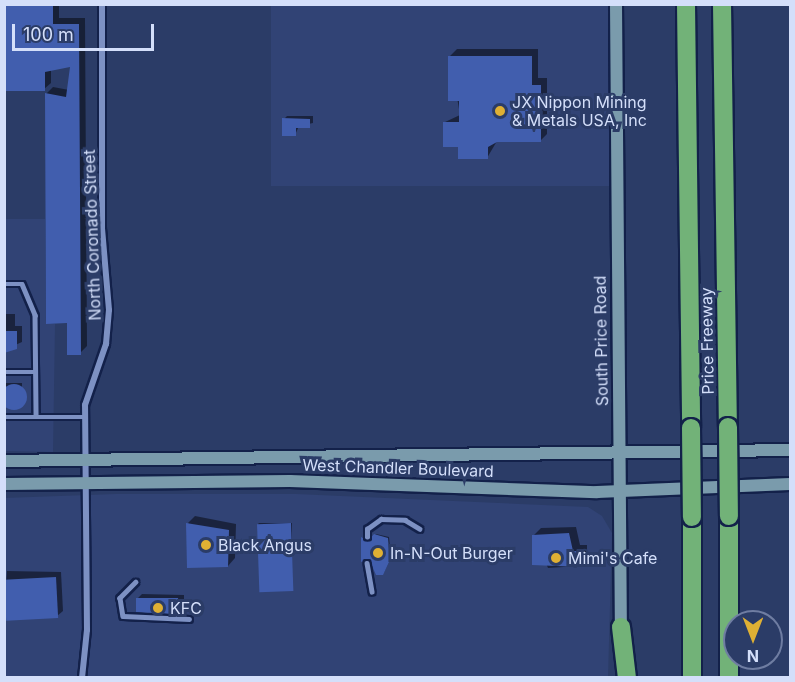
<!DOCTYPE html>
<style>
body{margin:0}
#map{position:relative;width:795px;height:682px;overflow:hidden;background:#2b3c67;font-family:Inter,sans-serif}
div>[style]{position:absolute}
.built>*{inset:0;background:#314375;transform-origin:0 0}
.shadow>*{inset:0;background:#0007;transform-origin:0 0}
.building>*{inset:0;background:#415eae;transform-origin:0 0}
.round{border-radius:50%}
.roads{filter:drop-shadow(2px 0 #13214a) drop-shadow(-2px 0 #13214a) drop-shadow(0 2px #13214a) drop-shadow(0 -2px #13214a)}
.service>*{height:4.5px;margin:-2.25px;padding:0 2.25px;transform-origin:2.25px;border-radius:2.25px;background:#7d91c3}
.minor>*{height:6px;margin:-3px;padding:0 3px;transform-origin:3px;border-radius:3px;background:#7d91c3}
.secondary>*{height:12px;margin:-6px;padding:0 6px;transform-origin:6px;border-radius:6px;background:#7a9bac}
.motorway>*{height:18px;margin:-9px;padding:0 9px;transform-origin:9px;border-radius:9px;background:#72b278}
.bridges{filter:drop-shadow(2px 0 #13214a) drop-shadow(-2px 0 #13214a) drop-shadow(0 2px #13214a) drop-shadow(0 -2px #13214a)}
.motorway-bridge>*{height:18px;margin:-9px;padding:0 9px;transform-origin:9px;border-radius:9px;background:#72b278}
.dots>*{width:16px;height:16px;translate:-50% -50%;box-sizing:border-box;border:3px solid #2b3c67;border-radius:50%}
span{translate:-50% -50%;white-space:nowrap;text-align:center;line-height:1.15;-webkit-text-stroke:6px #2b3c67;paint-order:stroke}
.poi-label{font-size:16px;color:#d4dffa}
.left{translate:0 -50%;text-align:left}
.street-label{font-size:16px;color:#d4dffa}
.frame{position:absolute;inset:0;border:6px solid #d4dffa;pointer-events:none}
.north{position:absolute;left:723px;top:610px;width:60px;height:60px;box-sizing:border-box;background:#2b3c67;border:2px solid #6f7da2;border-radius:50%;rotate:180deg;font-size:16px;font-weight:700;line-height:24px;text-align:center;color:#d4dffa}
.north::after{content:'';display:block;margin:auto;width:21px;height:27px;background:#dfb034;clip-path:polygon(50% 0,100% 100%,50% 72%,0 100%)}
.scale{position:absolute;left:12px;top:24px;width:142px;height:27px;box-sizing:border-box;border:3px solid #d4dffa;border-top:0;padding-left:8px;font-size:18px;line-height:21px;white-space:nowrap;color:#d4dffa;-webkit-text-stroke:4px #2b3c67;paint-order:stroke}
</style>
<div id="map">
<div class="built">
<i style="left:271px;top:5px;width:345px;height:181px"></i>
<i style="clip-path:polygon(5px 219px,45px 219px,46px 323px,55px 324px,53px 452px,5px 451px)"></i>
<i style="clip-path:polygon(116px 494px,296px 494px,588px 507px,602px 516px,612px 533px,608px 677px,5px 677px,4px 498px)"></i>
</div>
<div class="shadow">
<i style="clip-path:polygon(4px 4px,59px 4px,59px 18px,85px 18px,87px 346px,80px 353px,69px 322px,46px 94px,53px 87px,69px 90px,72px 65px,51px 69px,51px 83px,44px 89px)"></i>
<i style="clip-path:polygon(457px 49px,538px 49px,538px 78px,547px 78px,547px 134px,540px 141px,497px 141px,487px 158px,459px 145px,445px 122px,460px 115px,450px 56px)"></i>
<i style="clip-path:polygon(287px 116px,313px 116px,313px 123px,299px 126px,295px 135px,284px 119px)"></i>
<i style="clip-path:polygon(4px 314px,15px 314px,15px 326px,22px 326px,22px 342px,4px 350px)"></i>
<i style="left:4px;top:383px;width:18px;height:24px"></i>
<i style="clip-path:polygon(195px 516px,236px 524px,235px 558px,228px 566px,188px 523px)"></i>
<i style="clip-path:polygon(259px 523px,292px 523px,292px 590px,258px 524px)"></i>
<i style="clip-path:polygon(576px 527px,580px 545px,587px 545px,587px 559px,579px 566px,548px 568px,534px 535px,541px 528px)"></i>
<i style="clip-path:polygon(376px 534px,389px 537px,391px 558px,384px 572px,370px 557px,363px 560px,363px 538px,369px 541px)"></i>
<i style="clip-path:polygon(7px 571px,61px 572px,63px 611px,57px 616px,4px 615px)"></i>
<i style="clip-path:polygon(142px 594px,184px 595px,184px 607px,179px 613px,137px 599px)"></i>
</div>
<div class="building">
<i style="clip-path:polygon(4px 4px,53px 4px,53px 24px,79px 24px,81px 355px,67px 355px,67px 323px,46px 324px,45px 93px,66px 97px,70px 67px,45px 72px,45px 91px,4px 91px)"></i>
<i style="clip-path:polygon(448px 56px,532px 56px,532px 85px,541px 85px,541px 142px,497px 142px,488px 147px,488px 159px,458px 159px,458px 147px,443px 147px,443px 122px,459px 122px,459px 101px,448px 101px)"></i>
<i style="clip-path:polygon(282px 118px,310px 119px,310px 128px,296px 128px,296px 136px,282px 136px)"></i>
<i style="clip-path:polygon(4px 331px,17px 331px,17px 349px,4px 353px)"></i>
<i class="round" style="left:1px;top:384px;width:26px;height:26px"></i>
<i style="clip-path:polygon(186px 523px,229px 530px,228px 567px,187px 568px)"></i>
<i style="left:291px;top:523px;width:68px;height:34px;rotate:88deg"></i>
<i style="clip-path:polygon(569px 533px,573px 551px,580px 551px,580px 567px,532px 565px,532px 535px)"></i>
<i style="clip-path:polygon(374px 534px,388px 538px,390px 560px,383px 575px,376px 575px,369px 559px,361px 562px,361px 537px,368px 541px)"></i>
<i style="left:56px;top:577px;width:41px;height:52px;rotate:87deg"></i>
<i style="clip-path:polygon(136px 598px,178px 598px,180px 614px,136px 612px)"></i>
</div>
<div class="roads">
<div class="service">
<i style="left:4px;top:284px;width:18px"></i>
<i style="left:22px;top:284px;width:34px;rotate:67deg"></i>
<i style="left:35px;top:315px;width:101px;rotate:89.4deg"></i>
<i style="left:4px;top:372px;width:31px"></i>
<i style="left:4px;top:417px;width:81px"></i>
<i style="left:367px;top:537px;width:8px;rotate:-90deg"></i>
<i style="left:367px;top:529px;width:17px;rotate:-36deg"></i>
<i style="left:381px;top:519px;width:24px;rotate:2deg"></i>
<i style="left:405px;top:520px;width:17px;rotate:31deg"></i>
<i style="left:367px;top:563px;width:29px;rotate:80deg"></i>
<i style="left:136px;top:582px;width:23px;rotate:135deg"></i>
<i style="left:120px;top:598px;width:18px;rotate:81deg"></i>
<i style="left:123px;top:616px;width:66px;rotate:2.6deg"></i>
</div>
<div class="minor">
<i style="left:82px;top:678px;width:48px;rotate:-84.1deg"></i>
<i style="left:87px;top:630px;width:225px;rotate:-90.5deg"></i>
<i style="left:85px;top:405px;width:65px;rotate:-71deg"></i>
<i style="left:106px;top:344px;width:34px;rotate:-85deg"></i>
<i style="left:109px;top:310px;width:82px;rotate:-94.9deg"></i>
<i style="left:102px;top:228px;width:224px;rotate:-90deg"></i>
</div>
<div class="secondary">
<i style="left:616px;top:4px;width:630px;rotate:89.55deg"></i>
<i style="left:4px;top:461px;width:786px;rotate:-0.8deg"></i>
<i style="left:4px;top:484px;width:286px;rotate:-0.6deg"></i>
<i style="left:290px;top:481px;width:307px;rotate:2.1deg"></i>
<i style="left:597px;top:492px;width:193px;rotate:-2.4deg"></i>
</div>
<div class="motorway">
<i style="left:686px;top:4px;width:424px;rotate:89.3deg"></i>
<i style="left:722px;top:4px;width:423px;rotate:89.2deg"></i>
<i style="left:729px;top:516px;width:162px;rotate:90deg"></i>
<i style="left:692px;top:517px;width:161px;rotate:90deg"></i>
<i style="left:621px;top:627px;width:51px;rotate:83.3deg"></i>
</div>
</div>
<div class="bridges">
<div class="motorway-bridge">
<i style="left:728px;top:427px;width:89px;rotate:89.4deg"></i>
<i style="left:691px;top:428px;width:89px;rotate:89.4deg"></i>
</div>
</div>
<div class="dots">
<i style="left:500px;top:111px;background:#dfb034"></i>
<i style="left:206px;top:545px;background:#dfb034"></i>
<i style="left:378px;top:553px;background:#dfb034"></i>
<i style="left:556px;top:558px;background:#dfb034"></i>
<i style="left:158px;top:608px;background:#dfb034"></i>
</div>
<div class="poi-label">
<span class="left" style="left:512px;top:111px">JX Nippon Mining<br>&amp; Metals USA, Inc</span>
<span class="left" style="left:218px;top:545px">Black Angus</span>
<span class="left" style="left:390px;top:553px">In-N-Out Burger</span>
<span class="left" style="left:568px;top:558px">Mimi's Cafe</span>
<span class="left" style="left:170px;top:608px">KFC</span>
</div>
<div class="street-label">
<span style="left:92px;top:235px;rotate:-92deg">North Coronado Street</span>
<span style="left:601px;top:341px;rotate:-91deg">South Price Road</span>
<span style="left:707px;top:341px;rotate:-91deg">Price Freeway</span>
<span style="left:398px;top:468px;rotate:2deg">West Chandler Boulevard</span>
</div>
<div class="frame"></div>
<div class="north">N</div>
<div class="scale">100 m</div>
</div>
